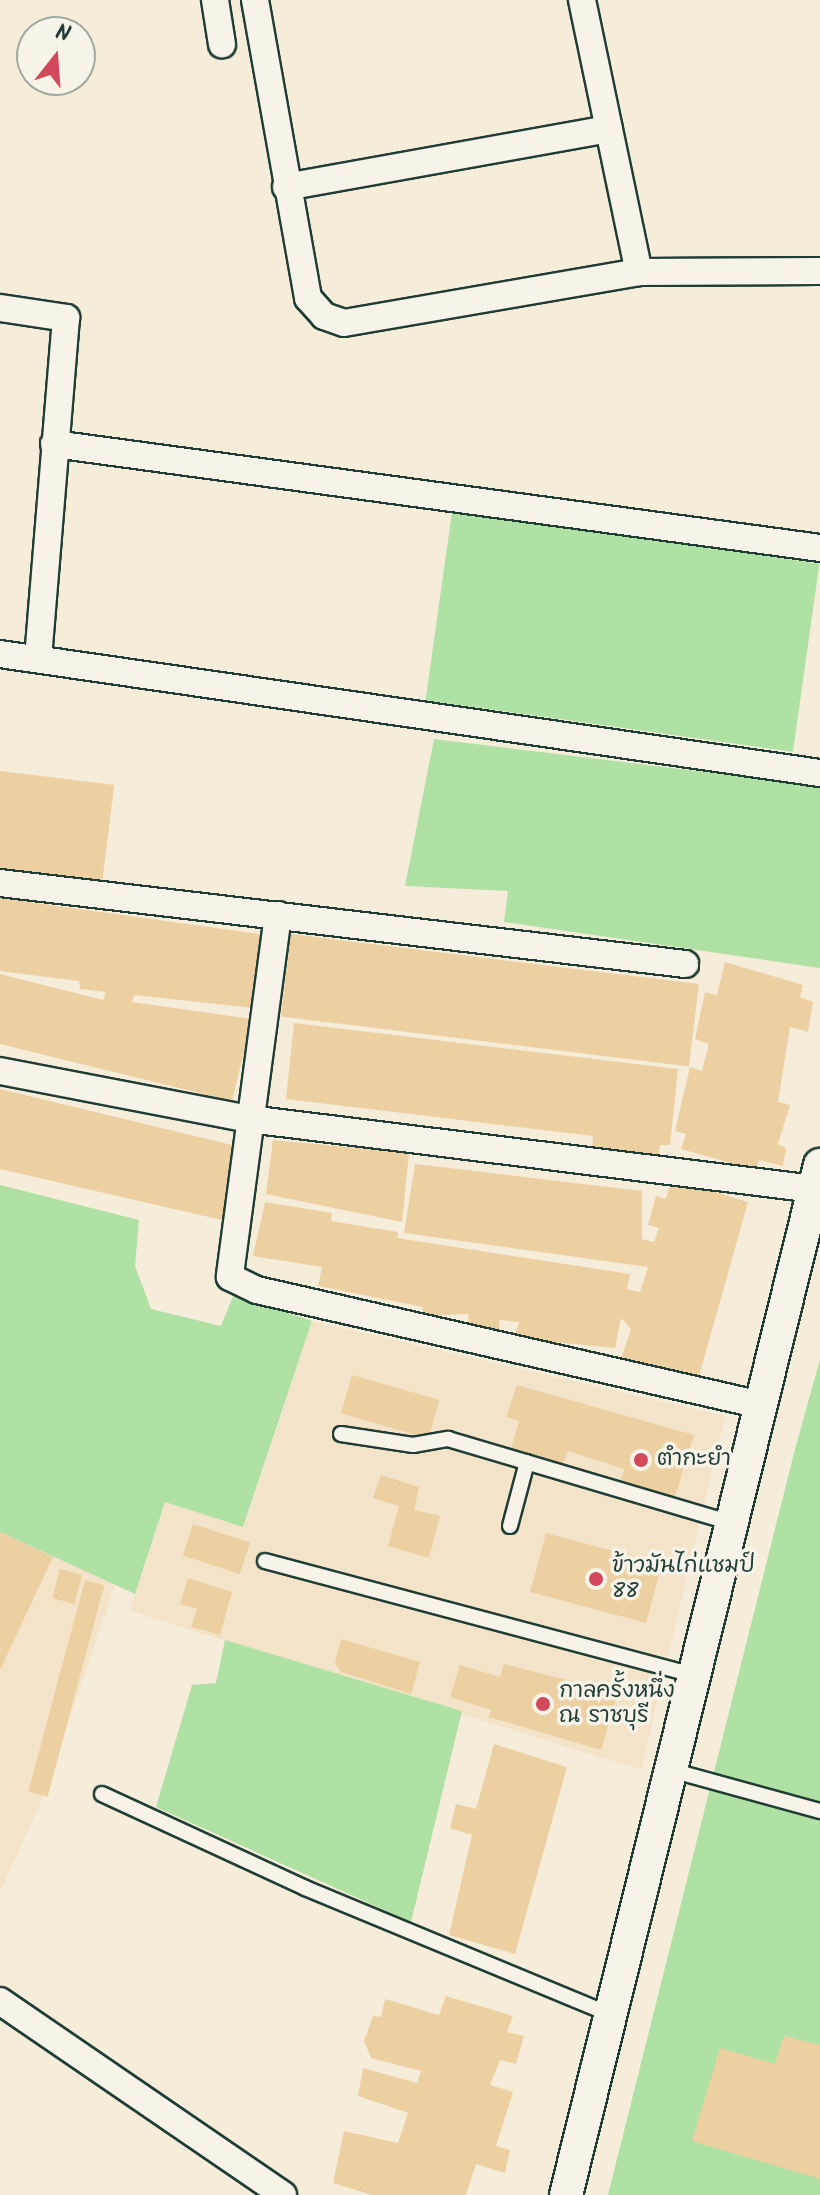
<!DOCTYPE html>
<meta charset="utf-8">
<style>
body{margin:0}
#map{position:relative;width:820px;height:2195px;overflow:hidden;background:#f5ecda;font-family:Kalam,"Playpen Sans Thai",sans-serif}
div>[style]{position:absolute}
.built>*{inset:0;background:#f3e4c9}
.green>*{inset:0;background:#aee1a3;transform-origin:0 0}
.building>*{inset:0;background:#edd0a1;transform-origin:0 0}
.roads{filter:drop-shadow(2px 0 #1f3d34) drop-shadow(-2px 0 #1f3d34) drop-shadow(0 2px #1f3d34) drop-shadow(0 -2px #1f3d34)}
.service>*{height:14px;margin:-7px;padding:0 7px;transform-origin:7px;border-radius:7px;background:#f7f3e8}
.minor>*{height:26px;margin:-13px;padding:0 13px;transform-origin:13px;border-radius:13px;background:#f7f3e8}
.tertiary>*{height:32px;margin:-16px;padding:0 16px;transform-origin:16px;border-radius:16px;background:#f7f3e8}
.dots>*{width:22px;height:22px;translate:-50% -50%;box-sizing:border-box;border:4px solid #f7f3e8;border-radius:50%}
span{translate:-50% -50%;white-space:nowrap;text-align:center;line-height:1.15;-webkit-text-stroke:7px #f7f3e8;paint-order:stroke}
.poi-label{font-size:22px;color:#1f3d34}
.left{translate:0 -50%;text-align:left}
.north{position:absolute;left:16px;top:16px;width:80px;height:80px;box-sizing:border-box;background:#f7f3e8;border:2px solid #a1aaa0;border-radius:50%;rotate:17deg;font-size:22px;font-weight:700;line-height:32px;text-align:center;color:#1f3d34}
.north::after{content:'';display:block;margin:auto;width:28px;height:36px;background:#d1495b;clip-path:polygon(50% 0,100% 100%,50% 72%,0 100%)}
</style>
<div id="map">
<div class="built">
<i style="clip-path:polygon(312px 1321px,725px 1416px,641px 1770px,130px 1611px,165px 1502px,244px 1527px)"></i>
<i style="clip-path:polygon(0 1532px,115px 1585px,42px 1800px,0 1892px)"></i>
</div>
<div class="green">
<i style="left:452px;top:512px;width:371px;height:190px;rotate:8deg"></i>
<i style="clip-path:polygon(434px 739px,820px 786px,820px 968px,504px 922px,508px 891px,405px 886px)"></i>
<i style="clip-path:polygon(0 1185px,139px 1220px,135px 1266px,151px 1309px,221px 1326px,234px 1294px,312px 1321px,243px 1527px,165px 1502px,135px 1594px,0 1532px)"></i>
<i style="clip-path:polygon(820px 1359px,820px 2195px,608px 2195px,793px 1457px)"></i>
<i style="clip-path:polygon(225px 1640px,462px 1711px,411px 1922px,156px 1807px,192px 1685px,216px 1683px)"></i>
</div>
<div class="building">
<i style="left:0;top:771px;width:115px;height:100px;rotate:7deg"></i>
<i style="clip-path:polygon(0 898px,267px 935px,253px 1008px,134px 995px,132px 1002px,252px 1019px,232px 1101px,0 1044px,0 974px,103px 1000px,106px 992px,80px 989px,79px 981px,0 971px)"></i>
<i style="left:291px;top:934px;width:411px;height:83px;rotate:7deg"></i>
<i style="clip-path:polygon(725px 962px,803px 985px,800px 997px,813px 1002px,808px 1032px,790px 1027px,778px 1102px,790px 1105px,778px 1144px,786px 1148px,783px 1166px,759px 1160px,756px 1170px,681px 1149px,686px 1134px,675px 1131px,690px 1067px,702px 1071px,709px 1044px,695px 1039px,705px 992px,717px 995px)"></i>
<i style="clip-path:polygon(294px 1023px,678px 1069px,670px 1145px,660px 1145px,658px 1157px,592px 1149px,593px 1136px,286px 1099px)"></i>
<i style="clip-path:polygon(0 1089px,232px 1145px,226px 1221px,0 1169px)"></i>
<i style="clip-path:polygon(273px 1140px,409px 1153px,402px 1222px,266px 1194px)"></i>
<i style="clip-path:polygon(415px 1164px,642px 1191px,642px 1239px,654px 1242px,659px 1228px,648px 1225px,656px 1196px,666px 1199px,672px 1179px,748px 1202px,696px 1387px,619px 1365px,631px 1329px,621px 1318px,615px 1348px,514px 1338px,519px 1322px,499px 1320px,500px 1331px,469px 1324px,468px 1314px,423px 1316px,423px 1307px,318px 1286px,322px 1267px,253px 1256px,265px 1202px,332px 1213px,331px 1221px,398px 1232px,397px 1238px,630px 1274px,627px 1289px,640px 1292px,648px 1267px,404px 1233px)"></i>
<i style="left:352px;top:1375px;width:91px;height:40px;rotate:16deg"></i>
<i style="clip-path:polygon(517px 1385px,694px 1435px,673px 1503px,620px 1483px,624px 1469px,568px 1451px,563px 1464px,511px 1449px,519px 1421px,506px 1417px)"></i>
<i style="clip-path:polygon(381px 1475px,419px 1487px,414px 1510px,440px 1516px,429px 1558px,388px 1546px,399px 1506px,373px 1498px)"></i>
<i style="left:193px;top:1524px;width:60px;height:33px;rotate:18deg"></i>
<i style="clip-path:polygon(0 1532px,53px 1557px,0 1670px)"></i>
<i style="left:546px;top:1533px;width:120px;height:61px;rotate:15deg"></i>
<i style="left:60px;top:1569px;width:23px;height:30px;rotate:15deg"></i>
<i style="clip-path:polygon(188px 1578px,232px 1592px,220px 1635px,191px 1627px,197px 1609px,180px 1604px)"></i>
<i style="left:85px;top:1580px;width:20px;height:219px;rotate:15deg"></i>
<i style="clip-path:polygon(341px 1639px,420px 1662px,411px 1694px,341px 1672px,335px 1663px)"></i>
<i style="clip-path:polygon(504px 1664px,618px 1693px,601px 1750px,489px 1717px,491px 1710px,450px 1697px,460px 1665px,500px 1677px)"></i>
<i style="clip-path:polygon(494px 1744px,567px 1767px,515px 1954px,449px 1935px,472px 1835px,450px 1828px,456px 1804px,476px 1809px)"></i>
<i style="clip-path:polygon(446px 1996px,513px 2016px,507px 2032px,524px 2036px,516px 2064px,500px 2060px,490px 2085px,513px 2092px,496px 2146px,510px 2150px,505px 2173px,476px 2164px,466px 2195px,372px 2195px,333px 2183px,344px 2131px,398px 2143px,408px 2113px,358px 2096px,363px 2068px,417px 2083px,421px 2071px,371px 2058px,364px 2041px,373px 2016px,381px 2017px,385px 1999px,439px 2015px)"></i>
<i style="clip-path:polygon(784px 2036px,820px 2045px,820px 2179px,692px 2141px,720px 2048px,775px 2064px)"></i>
</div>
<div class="roads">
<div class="service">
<i style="left:341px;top:1434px;width:73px;rotate:8.7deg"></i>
<i style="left:413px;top:1445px;width:36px;rotate:-10deg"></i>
<i style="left:448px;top:1439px;width:296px;rotate:16.5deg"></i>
<i style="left:510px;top:1526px;width:66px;rotate:-75.1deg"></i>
<i style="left:265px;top:1561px;width:444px;rotate:14.9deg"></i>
<i style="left:671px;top:1770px;width:155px;rotate:15.4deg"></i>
<i style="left:102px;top:1794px;width:224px;rotate:24.8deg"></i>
<i style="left:305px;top:1888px;width:331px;rotate:22.5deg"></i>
</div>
<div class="minor">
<i style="left:215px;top:0;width:45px;rotate:81deg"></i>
<i style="left:255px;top:0;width:303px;rotate:79.9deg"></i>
<i style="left:308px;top:298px;width:24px;rotate:48deg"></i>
<i style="left:324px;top:316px;width:21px;rotate:19deg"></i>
<i style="left:344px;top:323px;width:299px;rotate:-9.8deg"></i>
<i style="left:639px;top:272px;width:181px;rotate:-0.3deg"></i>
<i style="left:582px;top:0;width:278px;rotate:78.2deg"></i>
<i style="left:286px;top:187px;width:328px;rotate:-10.2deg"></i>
<i style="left:0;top:308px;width:67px;rotate:8.6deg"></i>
<i style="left:66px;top:318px;width:341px;rotate:94.7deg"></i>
<i style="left:54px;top:444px;width:773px;rotate:7.73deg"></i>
<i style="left:0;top:654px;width:829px;rotate:8.26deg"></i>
<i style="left:0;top:883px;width:690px;rotate:6.74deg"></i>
<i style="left:278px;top:915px;width:365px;rotate:97.6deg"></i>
<i style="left:230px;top:1277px;width:30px;rotate:26deg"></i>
<i style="left:257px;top:1290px;width:517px;rotate:12.85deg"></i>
<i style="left:0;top:1071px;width:254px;rotate:10.9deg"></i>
<i style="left:249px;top:1119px;width:569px;rotate:7.06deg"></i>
<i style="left:0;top:2001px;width:343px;rotate:34.4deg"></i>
</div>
<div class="tertiary">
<i style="left:566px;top:2195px;width:1061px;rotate:-76.15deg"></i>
</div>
</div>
<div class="dots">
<i style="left:641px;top:1460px;background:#d1495b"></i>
<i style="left:596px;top:1579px;background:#d1495b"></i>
<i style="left:543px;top:1704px;background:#d1495b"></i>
</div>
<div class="poi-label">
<span class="left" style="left:657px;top:1460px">ตำกะยำ</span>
<span class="left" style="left:612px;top:1579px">ข้าวมันไก่แชมป์<br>88</span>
<span class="left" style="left:559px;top:1704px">กาลครั้งหนึ่ง<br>ณ ราชบุรี</span>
</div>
<div class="north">N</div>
</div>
